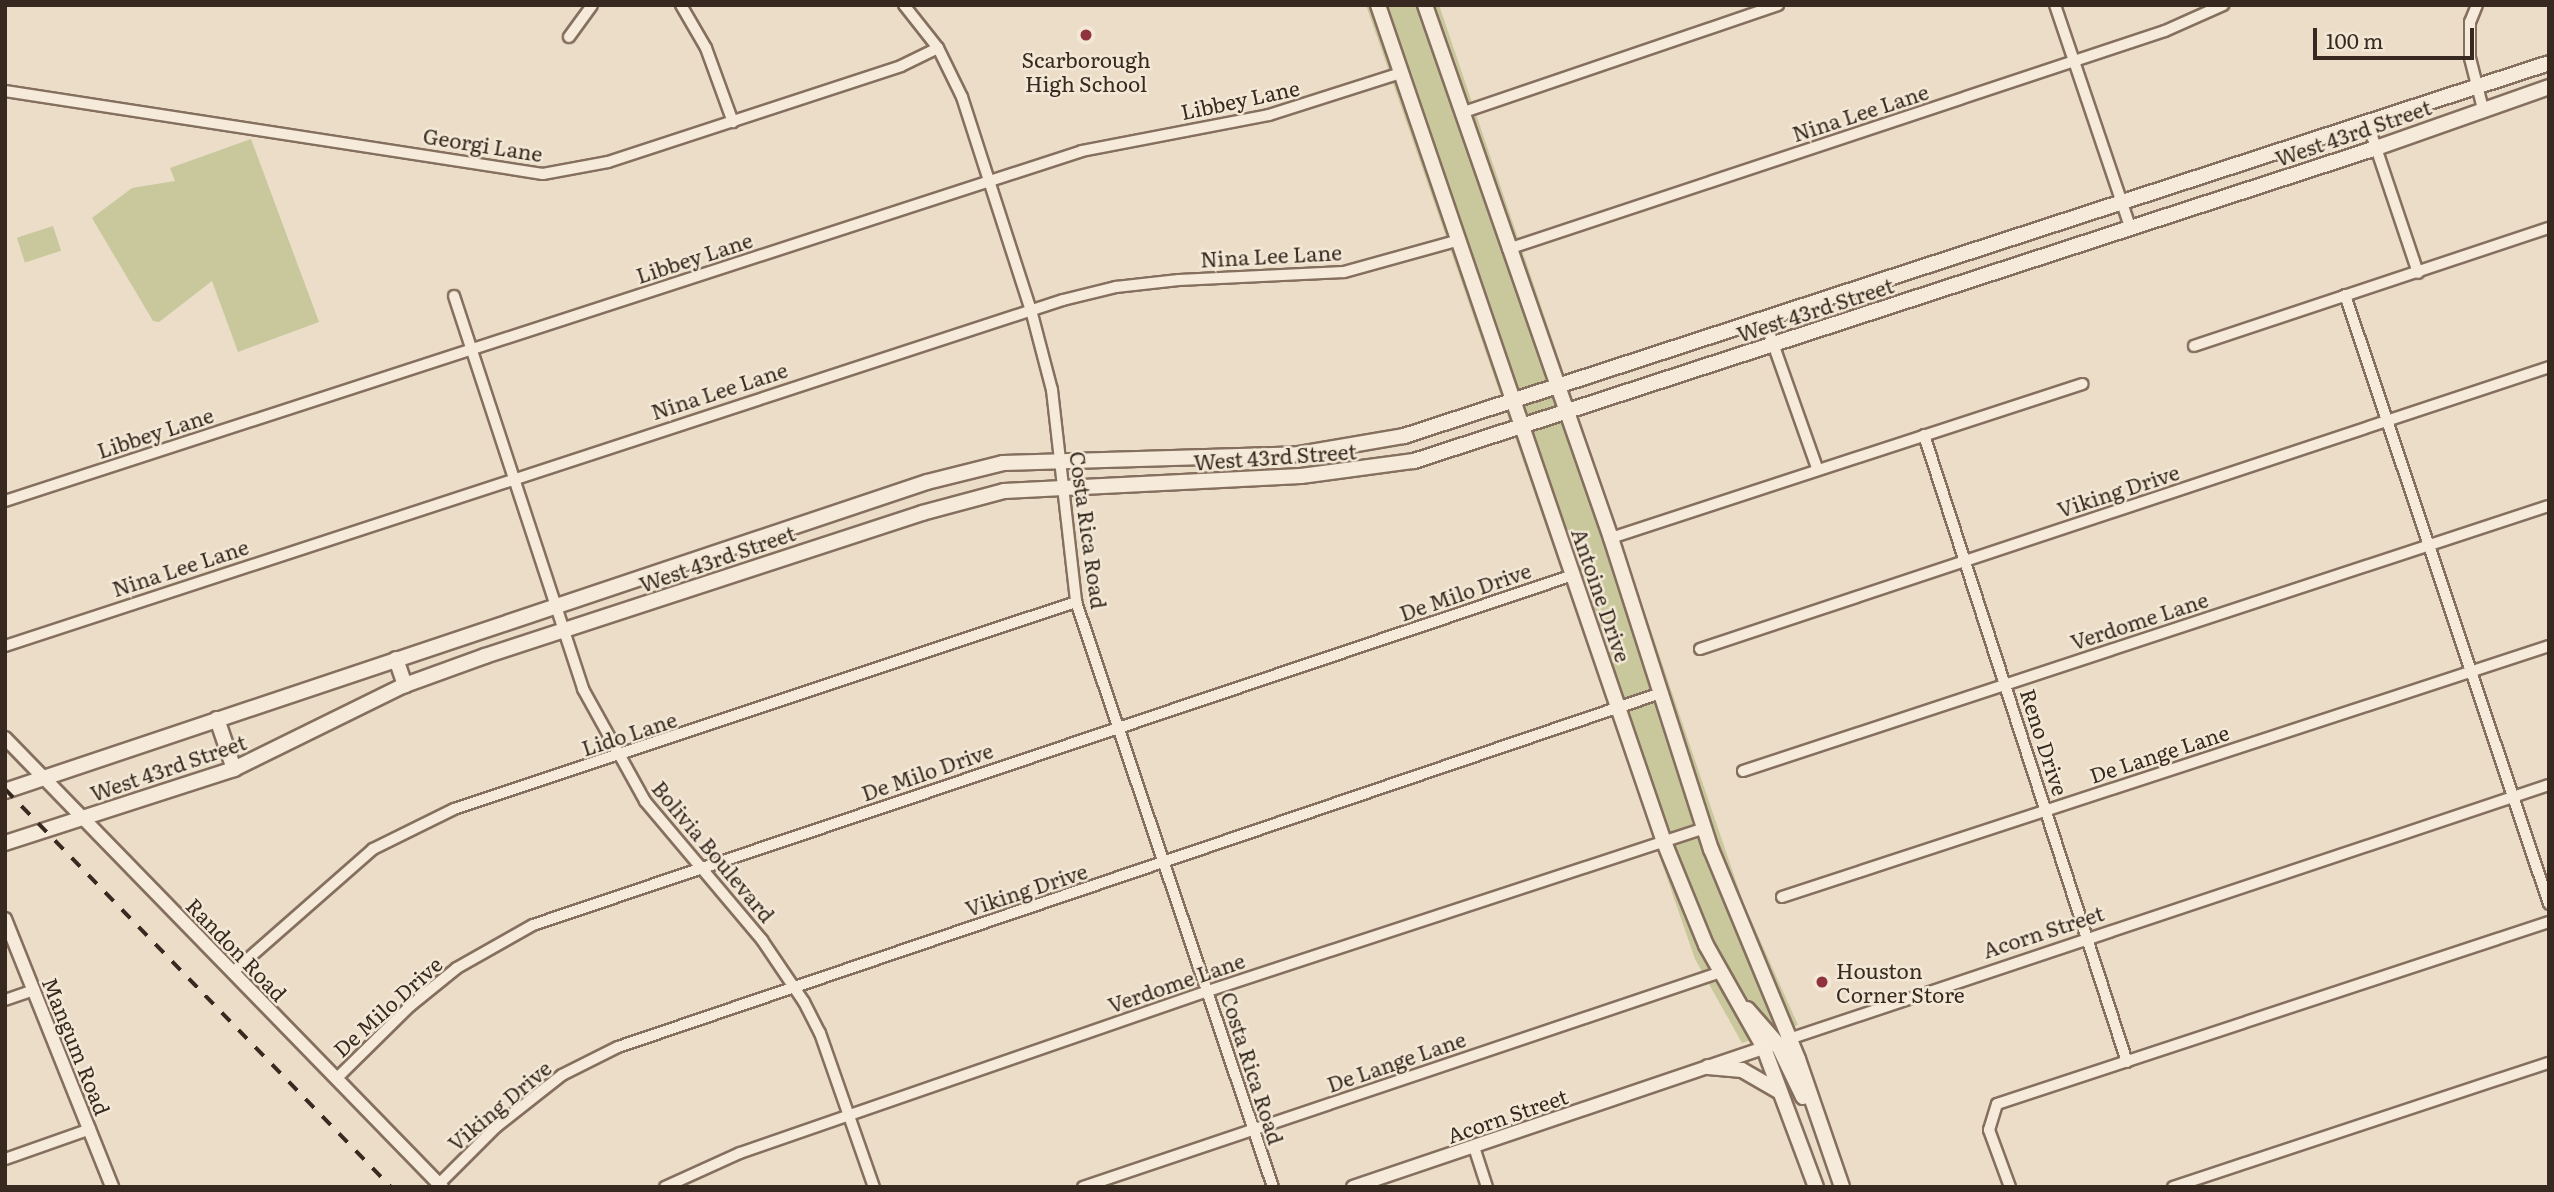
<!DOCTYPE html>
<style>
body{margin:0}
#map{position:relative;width:2554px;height:1192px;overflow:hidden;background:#ebddc7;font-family:Literata,serif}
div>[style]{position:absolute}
.green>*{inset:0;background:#c8c89c;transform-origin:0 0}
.roads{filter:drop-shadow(2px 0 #856f5e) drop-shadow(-2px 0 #856f5e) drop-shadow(0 2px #856f5e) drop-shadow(0 -2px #856f5e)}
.minor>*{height:10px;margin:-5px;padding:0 5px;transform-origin:5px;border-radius:5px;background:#f6ebda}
.tertiary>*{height:12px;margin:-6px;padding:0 6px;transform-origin:6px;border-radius:6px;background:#f6ebda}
.secondary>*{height:14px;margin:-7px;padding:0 7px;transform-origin:7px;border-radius:7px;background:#f6ebda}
.rail>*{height:3.5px;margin-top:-1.75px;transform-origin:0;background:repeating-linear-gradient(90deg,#372920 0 12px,transparent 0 24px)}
.dots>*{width:19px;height:19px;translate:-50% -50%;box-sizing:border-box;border:4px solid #f3e8d6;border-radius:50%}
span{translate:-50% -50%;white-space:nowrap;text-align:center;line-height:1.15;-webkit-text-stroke:5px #f3e8d6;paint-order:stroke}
.poi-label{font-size:21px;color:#372920}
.left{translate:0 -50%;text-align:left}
.street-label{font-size:21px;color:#372920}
.frame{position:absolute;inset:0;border:7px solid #372920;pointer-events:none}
.scale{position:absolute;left:2313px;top:28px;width:161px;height:32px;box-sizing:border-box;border:4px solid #372920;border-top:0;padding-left:9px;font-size:21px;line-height:24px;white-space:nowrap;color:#372920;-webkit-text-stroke:5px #f3e8d6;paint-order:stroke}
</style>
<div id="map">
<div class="green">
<i style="clip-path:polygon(1366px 5px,1439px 5px,1743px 902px,1798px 1025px,1742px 1043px,1695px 959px)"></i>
<i style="clip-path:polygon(251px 139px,319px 322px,238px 352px,212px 281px,159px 322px,153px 321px,92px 218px,132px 188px,175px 181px,170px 168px)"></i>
<i style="left:53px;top:226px;width:26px;height:38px;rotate:72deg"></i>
</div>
<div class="roads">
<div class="minor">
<i style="left:681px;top:5px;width:50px;rotate:59.8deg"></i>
<i style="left:706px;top:48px;width:79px;rotate:70deg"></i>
<i style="left:904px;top:5px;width:55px;rotate:51.7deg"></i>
<i style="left:938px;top:48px;width:55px;rotate:63.9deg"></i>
<i style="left:962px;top:97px;width:224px;rotate:72.1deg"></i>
<i style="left:1031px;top:310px;width:83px;rotate:75.3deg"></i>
<i style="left:1052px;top:390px;width:213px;rotate:83.5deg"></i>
<i style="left:1076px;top:602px;width:617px;rotate:71.39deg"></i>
<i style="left:2055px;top:5px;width:234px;rotate:71.3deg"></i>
<i style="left:2477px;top:5px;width:18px;rotate:112deg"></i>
<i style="left:2470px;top:22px;width:36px;rotate:90deg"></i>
<i style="left:2470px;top:58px;width:53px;rotate:75.7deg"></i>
<i style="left:569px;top:37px;width:39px;rotate:-54deg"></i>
<i style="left:5px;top:91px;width:544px;rotate:8.77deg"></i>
<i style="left:543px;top:174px;width:66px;rotate:-10.5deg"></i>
<i style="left:608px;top:162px;width:308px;rotate:-18.1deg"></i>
<i style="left:901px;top:66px;width:41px;rotate:-25.9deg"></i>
<i style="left:1461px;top:113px;width:335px;rotate:-18.8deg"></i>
<i style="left:2368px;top:124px;width:157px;rotate:71.4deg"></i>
<i style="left:1508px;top:249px;width:692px;rotate:-18.36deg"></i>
<i style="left:2165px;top:31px;width:64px;rotate:-24.1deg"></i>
<i style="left:2345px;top:295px;width:642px;rotate:71.48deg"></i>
<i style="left:454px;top:296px;width:414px;rotate:71.8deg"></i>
<i style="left:583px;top:689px;width:128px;rotate:61deg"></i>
<i style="left:645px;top:801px;width:182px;rotate:49.9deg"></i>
<i style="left:762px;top:940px;width:75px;rotate:55.9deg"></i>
<i style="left:804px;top:1002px;width:35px;rotate:63deg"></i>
<i style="left:820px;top:1033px;width:163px;rotate:70.7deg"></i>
<i style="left:1765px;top:321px;width:156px;rotate:70.5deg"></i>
<i style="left:2194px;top:346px;width:374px;rotate:-18.4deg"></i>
<i style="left:1924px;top:435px;width:659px;rotate:72.06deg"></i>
<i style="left:5px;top:501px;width:1132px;rotate:-18deg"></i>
<i style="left:1082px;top:151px;width:190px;rotate:-10.9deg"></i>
<i style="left:1269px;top:115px;width:139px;rotate:-17.7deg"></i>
<i style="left:1611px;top:538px;width:496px;rotate:-18.1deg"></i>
<i style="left:5px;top:646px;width:1113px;rotate:-18.11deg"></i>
<i style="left:1063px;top:300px;width:55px;rotate:-13.8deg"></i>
<i style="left:1116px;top:287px;width:63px;rotate:-6.3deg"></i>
<i style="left:1179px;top:280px;width:165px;rotate:-2.8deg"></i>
<i style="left:1344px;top:272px;width:119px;rotate:-15.5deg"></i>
<i style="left:1700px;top:649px;width:895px;rotate:-18.37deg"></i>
<i style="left:1743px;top:771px;width:847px;rotate:-18.22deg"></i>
<i style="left:1782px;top:897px;width:807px;rotate:-18.12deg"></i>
<i style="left:233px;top:972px;width:186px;rotate:-41.3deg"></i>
<i style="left:373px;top:849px;width:90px;rotate:-26.3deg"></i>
<i style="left:454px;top:809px;width:656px;rotate:-18.41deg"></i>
<i style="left:5px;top:1000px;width:31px;rotate:-19deg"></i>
<i style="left:1789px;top:1039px;width:801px;rotate:-18.48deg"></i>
<i style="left:336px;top:1079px;width:104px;rotate:-44.6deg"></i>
<i style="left:410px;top:1006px;width:60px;rotate:-39deg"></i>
<i style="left:457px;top:968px;width:87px;rotate:-29.5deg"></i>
<i style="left:533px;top:925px;width:1097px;rotate:-18.6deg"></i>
<i style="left:1474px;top:1147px;width:42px;rotate:72deg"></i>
<i style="left:5px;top:1159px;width:90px;rotate:-19.4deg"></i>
<i style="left:439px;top:1184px;width:81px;rotate:-45deg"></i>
<i style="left:496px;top:1127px;width:84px;rotate:-38.2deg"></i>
<i style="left:562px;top:1075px;width:63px;rotate:-26.6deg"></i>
<i style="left:618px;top:1047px;width:1101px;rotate:-18.75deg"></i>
<i style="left:665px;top:1187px;width:82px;rotate:-24.4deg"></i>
<i style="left:740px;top:1153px;width:495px;rotate:-19.1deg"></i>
<i style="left:1208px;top:991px;width:523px;rotate:-18.16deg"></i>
<i style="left:1083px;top:1187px;width:673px;rotate:-18.62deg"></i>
<i style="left:2010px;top:1187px;width:61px;rotate:-110.2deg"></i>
<i style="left:1989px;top:1130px;width:27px;rotate:-73deg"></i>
<i style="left:1997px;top:1104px;width:581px;rotate:-18.25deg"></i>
<i style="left:2173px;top:1187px;width:396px;rotate:-18.3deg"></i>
</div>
<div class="tertiary">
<i style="left:5px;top:738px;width:627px;rotate:45.78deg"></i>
<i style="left:5px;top:919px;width:289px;rotate:68.2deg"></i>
<i style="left:1353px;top:1187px;width:440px;rotate:-18.7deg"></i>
</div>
<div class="secondary">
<i style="left:1378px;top:5px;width:885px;rotate:71.13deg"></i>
<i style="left:1664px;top:842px;width:111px;rotate:67.8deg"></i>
<i style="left:1706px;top:945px;width:118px;rotate:60.6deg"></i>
<i style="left:1764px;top:1048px;width:148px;rotate:69.5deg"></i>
<i style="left:1425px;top:5px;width:565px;rotate:70.76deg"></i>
<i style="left:1611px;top:538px;width:327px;rotate:72.2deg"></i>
<i style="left:1711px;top:849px;width:227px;rotate:67.5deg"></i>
<i style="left:1798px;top:1059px;width:135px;rotate:71deg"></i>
<i style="left:396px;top:659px;width:28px;rotate:71deg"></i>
<i style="left:217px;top:719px;width:53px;rotate:71.2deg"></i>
<i style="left:5px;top:791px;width:972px;rotate:-18.53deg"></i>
<i style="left:927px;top:482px;width:78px;rotate:-14deg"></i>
<i style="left:1003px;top:463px;width:296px;rotate:-1.7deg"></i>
<i style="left:1299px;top:454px;width:107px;rotate:-9.7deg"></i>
<i style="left:1404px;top:436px;width:1204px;rotate:-18.04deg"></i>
<i style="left:5px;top:843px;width:241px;rotate:-17.9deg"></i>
<i style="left:234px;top:769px;width:191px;rotate:-26.2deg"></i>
<i style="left:405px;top:685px;width:85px;rotate:-19.9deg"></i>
<i style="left:485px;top:656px;width:460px;rotate:-18.1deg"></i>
<i style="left:922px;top:513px;width:85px;rotate:-15deg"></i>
<i style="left:1004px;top:491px;width:297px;rotate:-2.9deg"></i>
<i style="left:1301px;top:476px;width:114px;rotate:-7.6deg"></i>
<i style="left:1414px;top:461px;width:1012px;rotate:-18.02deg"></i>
<i style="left:2376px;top:148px;width:183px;rotate:-19.4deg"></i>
<i style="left:1747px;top:1009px;width:45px;rotate:48.6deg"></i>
<i style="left:1777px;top:1043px;width:60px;rotate:64.3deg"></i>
<i style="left:1708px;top:1067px;width:34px;rotate:5deg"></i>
<i style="left:1742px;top:1070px;width:44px;rotate:30.1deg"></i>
</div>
</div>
<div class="rail">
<i style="left:5px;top:789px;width:554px;rotate:45.88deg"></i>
</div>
<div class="dots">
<i style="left:1086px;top:35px;background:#8f333d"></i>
<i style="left:1822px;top:982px;background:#8f333d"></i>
</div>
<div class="poi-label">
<span style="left:1086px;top:71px">Scarborough<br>High School</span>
<span class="left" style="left:1836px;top:982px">Houston<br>Corner Store</span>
</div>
<div class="street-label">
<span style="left:1240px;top:99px;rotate:-12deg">Libbey Lane</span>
<span style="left:1860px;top:112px;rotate:-18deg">Nina Lee Lane</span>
<span style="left:2353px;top:132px;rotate:-19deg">West 43rd Street</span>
<span style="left:483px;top:144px;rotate:9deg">Georgi Lane</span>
<span style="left:1271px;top:255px;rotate:-3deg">Nina Lee Lane</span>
<span style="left:694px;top:257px;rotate:-18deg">Libbey Lane</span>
<span style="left:1815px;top:309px;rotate:-18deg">West 43rd Street</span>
<span style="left:719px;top:390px;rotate:-18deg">Nina Lee Lane</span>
<span style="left:155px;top:432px;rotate:-18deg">Libbey Lane</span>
<span style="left:1275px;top:456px;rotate:-4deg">West 43rd Street</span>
<span style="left:2118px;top:490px;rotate:-18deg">Viking Drive</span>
<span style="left:1089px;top:530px;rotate:82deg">Costa Rica Road</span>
<span style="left:717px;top:558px;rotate:-19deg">West 43rd Street</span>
<span style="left:180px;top:567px;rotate:-18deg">Nina Lee Lane</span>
<span style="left:1465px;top:591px;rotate:-19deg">De Milo Drive</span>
<span style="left:1602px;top:595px;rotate:71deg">Antoine Drive</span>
<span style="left:2139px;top:620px;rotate:-18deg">Verdome Lane</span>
<span style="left:629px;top:733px;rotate:-18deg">Lido Lane</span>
<span style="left:2045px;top:742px;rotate:72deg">Reno Drive</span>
<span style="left:2159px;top:753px;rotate:-18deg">De Lange Lane</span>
<span style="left:168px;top:767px;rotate:-19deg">West 43rd Street</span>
<span style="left:927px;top:771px;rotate:-19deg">De Milo Drive</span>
<span style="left:714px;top:851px;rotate:50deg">Bolivia Boulevard</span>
<span style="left:1026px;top:889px;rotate:-18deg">Viking Drive</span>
<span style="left:2043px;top:931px;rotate:-18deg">Acorn Street</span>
<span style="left:237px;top:949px;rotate:46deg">Randon Road</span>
<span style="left:1176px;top:982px;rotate:-19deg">Verdome Lane</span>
<span style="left:387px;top:1006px;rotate:-42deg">De Milo Drive</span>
<span style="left:77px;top:1046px;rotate:68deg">Mangum Road</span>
<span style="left:1396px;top:1061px;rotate:-19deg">De Lange Lane</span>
<span style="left:1253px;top:1068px;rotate:72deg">Costa Rica Road</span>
<span style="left:499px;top:1105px;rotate:-40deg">Viking Drive</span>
<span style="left:1507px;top:1115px;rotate:-19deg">Acorn Street</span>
</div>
<div class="frame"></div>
<div class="scale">100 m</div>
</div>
